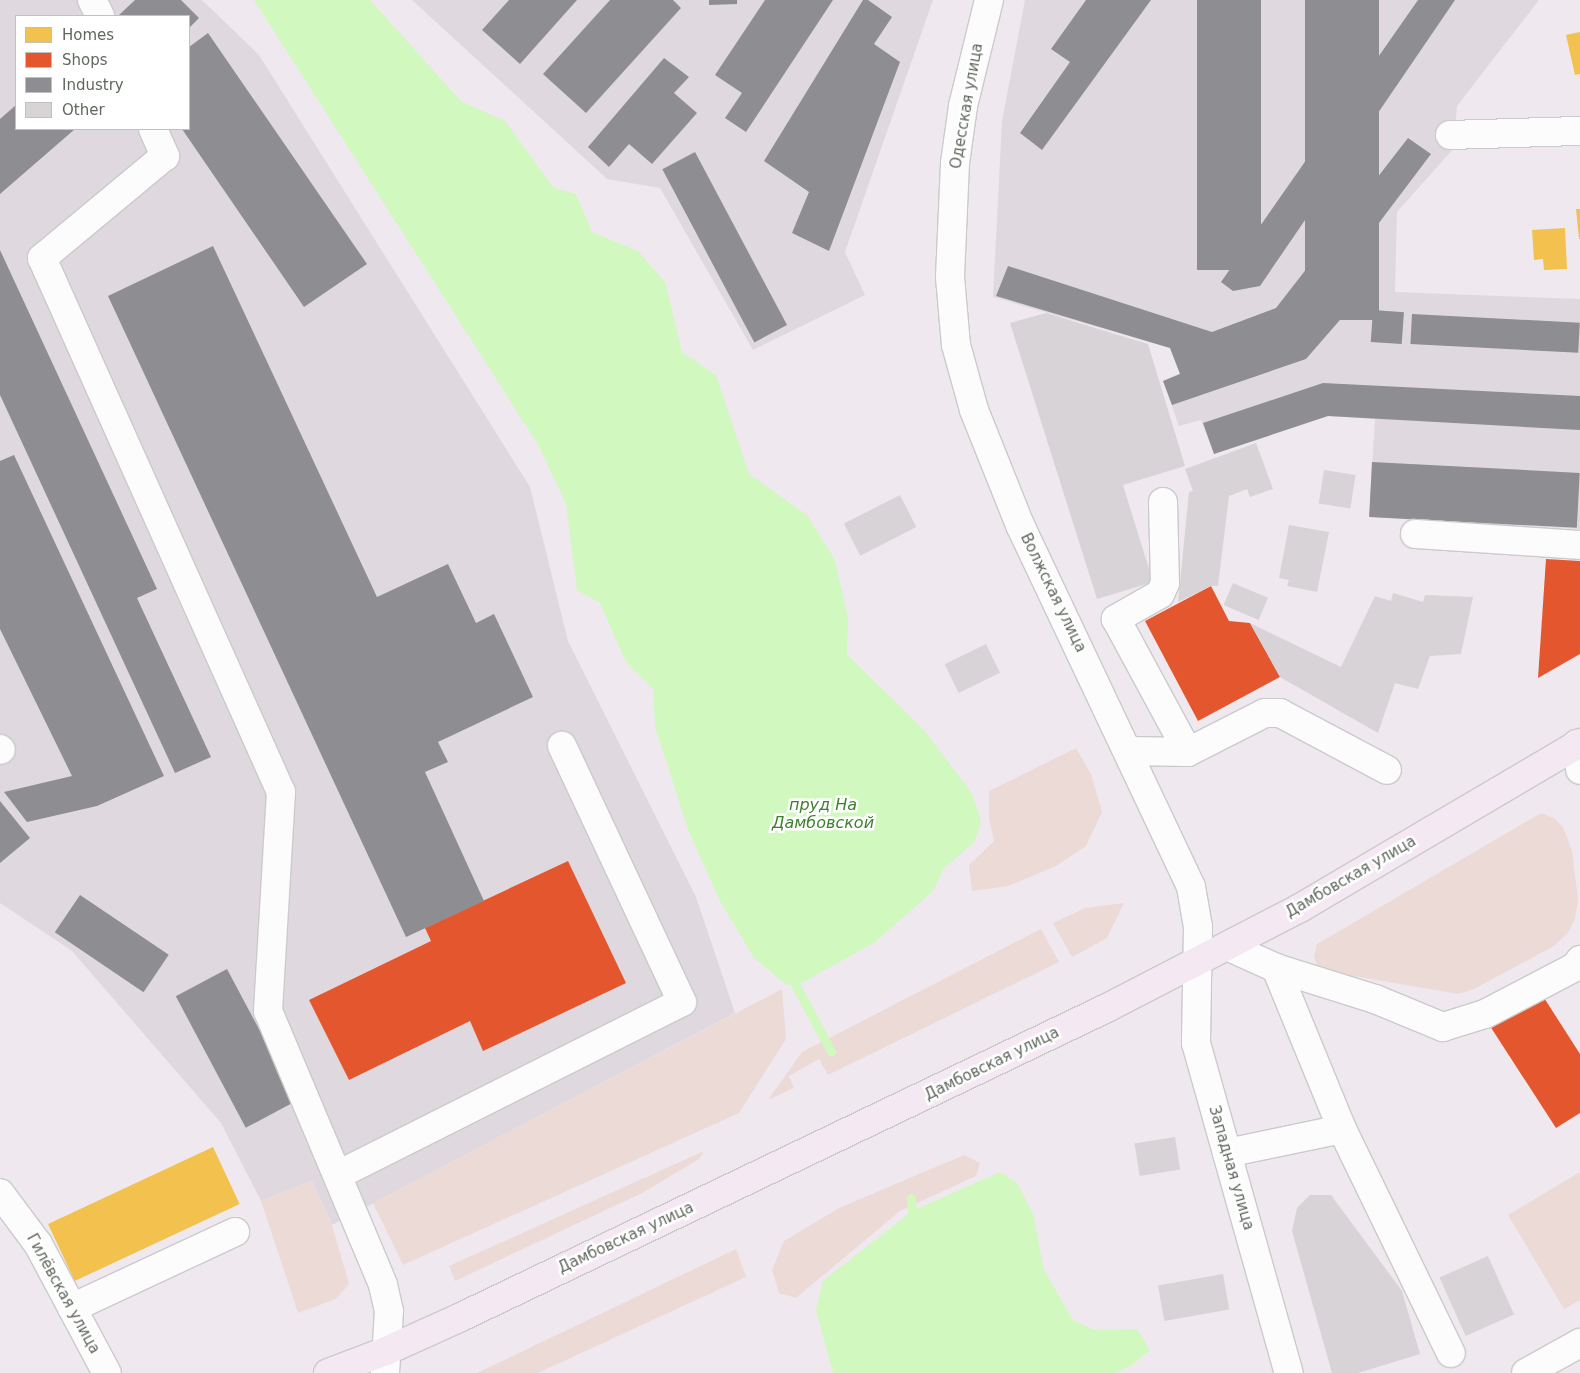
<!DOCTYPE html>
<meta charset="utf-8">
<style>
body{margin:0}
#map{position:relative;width:1580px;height:1373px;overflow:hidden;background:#efe9ef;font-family:"DejaVu Sans",sans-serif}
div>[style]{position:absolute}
.industrial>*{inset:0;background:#dfd9df}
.green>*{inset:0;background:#ecdad7}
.water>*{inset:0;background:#d0f8bf}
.homes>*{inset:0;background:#f2c14e;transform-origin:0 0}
.shops>*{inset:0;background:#e4572e}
.industry>*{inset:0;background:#8d8d92;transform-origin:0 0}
.stream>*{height:9px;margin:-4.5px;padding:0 4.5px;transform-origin:4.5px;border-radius:4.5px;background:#d0f8bf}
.building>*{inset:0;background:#d7d3d7;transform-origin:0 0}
.roads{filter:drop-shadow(1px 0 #cbcaca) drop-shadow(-1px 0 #cbcaca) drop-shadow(0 1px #cbcaca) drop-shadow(0 -1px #cbcaca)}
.minor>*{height:28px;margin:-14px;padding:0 14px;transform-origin:14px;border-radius:14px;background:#fdfcfd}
.major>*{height:28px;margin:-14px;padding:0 14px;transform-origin:14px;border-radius:14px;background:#f4e9f2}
span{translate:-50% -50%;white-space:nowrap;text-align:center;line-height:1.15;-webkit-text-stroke:5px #fff;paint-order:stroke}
.street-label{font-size:15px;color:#60685e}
.water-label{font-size:16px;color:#40812f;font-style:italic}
.legend{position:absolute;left:15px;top:15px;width:175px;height:115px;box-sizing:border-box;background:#fff;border:1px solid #bfc3bf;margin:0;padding:6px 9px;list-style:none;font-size:15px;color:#60685e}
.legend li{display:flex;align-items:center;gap:10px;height:25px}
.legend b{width:25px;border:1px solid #bfc3bf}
</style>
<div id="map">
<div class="industrial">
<i style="clip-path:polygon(evenodd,0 0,202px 0,259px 55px,530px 487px,568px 641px,696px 897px,735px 1013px,332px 1225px,312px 1181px,261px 1201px,221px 1123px,72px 951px,0 903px,0 0,16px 16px,189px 16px,189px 129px,16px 129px,16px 16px)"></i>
<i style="clip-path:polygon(412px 0,933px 0,845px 252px,865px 295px,753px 350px,660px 188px,607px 179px)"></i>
<i style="clip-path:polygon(1025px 0,1539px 0,1457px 106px,1454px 148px,1397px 212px,1395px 292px,1580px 299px,1580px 529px,1369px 517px,1375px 419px,1328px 416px,1214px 454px,1201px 420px,1179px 426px,1163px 381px,1180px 373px,1170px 348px,993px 297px,1002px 121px)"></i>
</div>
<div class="green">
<i style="clip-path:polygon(1076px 748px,1091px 774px,1102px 812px,1086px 846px,1056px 866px,1008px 886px,972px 891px,969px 865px,994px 841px,989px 819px,989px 791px)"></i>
<i style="clip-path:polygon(1541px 813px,1554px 818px,1563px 827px,1572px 851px,1578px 899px,1575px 919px,1568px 933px,1554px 946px,1474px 989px,1458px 994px,1319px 970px,1314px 957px,1317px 944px)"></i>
<i style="clip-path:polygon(1124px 903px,1107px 938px,1072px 957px,1053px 923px,1085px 908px)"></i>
<i style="clip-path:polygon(1041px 929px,1059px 962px,828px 1075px,819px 1059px,789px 1076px,794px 1088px,768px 1100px,802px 1052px)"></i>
<i style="clip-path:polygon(782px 989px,786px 1039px,739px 1113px,403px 1265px,373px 1203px)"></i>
<i style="clip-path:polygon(704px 1151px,699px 1159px,644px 1192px,455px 1281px,449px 1266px)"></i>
<i style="clip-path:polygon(964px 1155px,980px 1163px,976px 1176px,900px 1211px,796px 1298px,779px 1293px,772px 1270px,784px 1241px,839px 1208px)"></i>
<i style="clip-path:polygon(1580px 1172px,1580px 1300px,1564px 1309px,1508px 1215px)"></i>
<i style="clip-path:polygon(312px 1181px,332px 1225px,349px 1284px,336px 1299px,298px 1313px,261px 1201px)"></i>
<i style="clip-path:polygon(736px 1249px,746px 1277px,538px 1373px,477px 1373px)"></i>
</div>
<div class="water">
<i style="clip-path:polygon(254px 0,370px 0,461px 101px,505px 121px,554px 188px,576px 194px,592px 232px,638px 251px,665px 282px,682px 352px,716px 375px,749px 474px,807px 515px,834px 558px,848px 617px,847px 654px,923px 729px,971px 792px,981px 821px,975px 841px,944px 868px,933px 891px,874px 943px,796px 986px,785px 984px,754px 958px,720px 901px,689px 832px,655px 727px,653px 689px,626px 662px,600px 603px,577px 590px,566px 504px,539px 446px)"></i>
<i style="clip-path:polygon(1000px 1172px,1017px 1183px,1033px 1214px,1044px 1270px,1073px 1320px,1094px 1330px,1137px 1329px,1150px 1350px,1132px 1365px,1115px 1373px,833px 1373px,816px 1310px,823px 1281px,912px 1211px)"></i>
</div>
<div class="homes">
<i style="clip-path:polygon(1580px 32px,1580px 74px,1575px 75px,1566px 35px)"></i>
<i style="clip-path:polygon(1576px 209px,1580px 209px,1580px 239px,1579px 239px)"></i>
<i style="clip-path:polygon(1565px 228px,1567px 269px,1544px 270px,1543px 259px,1534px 260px,1532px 230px)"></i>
<i style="left:213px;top:1147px;width:63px;height:182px;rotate:65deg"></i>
</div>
<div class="shops">
<i style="clip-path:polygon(1546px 559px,1580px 561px,1580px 654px,1538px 678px)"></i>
<i style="clip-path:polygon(1211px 586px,1229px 621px,1250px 623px,1280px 677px,1198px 721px,1145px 621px)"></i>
<i style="clip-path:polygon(568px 861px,626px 983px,483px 1051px,470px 1021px,349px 1080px,309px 1000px,431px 941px,425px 928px)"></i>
<i style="clip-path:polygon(1539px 990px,1580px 1054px,1580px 1113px,1556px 1128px,1488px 1023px)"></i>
</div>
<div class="industry">
<i style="clip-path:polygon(135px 0,181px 0,199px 18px,189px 28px,189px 16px,118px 16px)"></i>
<i style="clip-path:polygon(509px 0,577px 0,520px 64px,482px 30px)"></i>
<i style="clip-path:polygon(610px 0,673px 0,681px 8px,586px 113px,543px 74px)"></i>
<i style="clip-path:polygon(709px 0,737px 0,737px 4px,709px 5px)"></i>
<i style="clip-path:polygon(765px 0,833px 0,746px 132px,725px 118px,742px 93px,715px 75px)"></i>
<i style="clip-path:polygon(863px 0,868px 0,892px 17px,874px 44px,900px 62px,829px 251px,792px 233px,809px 192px,764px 161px)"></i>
<i style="clip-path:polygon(1086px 0,1151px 0,1042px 150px,1020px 133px,1070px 62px,1051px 49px)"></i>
<i style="left:1197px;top:0;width:64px;height:270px"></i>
<i style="left:1305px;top:0;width:74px;height:320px"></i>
<i style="clip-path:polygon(1418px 0,1455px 0,1260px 286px,1233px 291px,1221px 282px)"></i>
<i style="clip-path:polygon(208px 33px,367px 264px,304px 307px,182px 129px,189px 129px,189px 47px)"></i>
<i style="clip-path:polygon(664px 58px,689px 77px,674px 93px,697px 113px,652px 164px,629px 144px,609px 167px,588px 147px)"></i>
<i style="clip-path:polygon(16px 105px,16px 129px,75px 129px,0 194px,0 119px)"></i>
<i style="clip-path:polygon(1408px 138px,1431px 154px,1354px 256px,1379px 275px,1306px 359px,1172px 405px,1163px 381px,1180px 374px,1170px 348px,996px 296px,1008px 266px,1212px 332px,1276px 308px)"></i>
<i style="left:695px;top:152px;width:196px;height:37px;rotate:62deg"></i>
<i style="clip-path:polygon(213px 246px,377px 597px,448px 564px,476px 623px,494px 614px,533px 697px,438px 742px,448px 762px,425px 772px,484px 901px,406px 937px,108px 296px)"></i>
<i style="clip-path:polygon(0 250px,157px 589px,137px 598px,211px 757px,175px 773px,0 395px)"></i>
<i style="left:1373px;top:310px;width:31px;height:32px;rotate:4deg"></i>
<i style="left:1412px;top:314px;width:168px;height:30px;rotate:3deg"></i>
<i style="clip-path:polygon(1323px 383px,1580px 396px,1580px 430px,1328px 416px,1214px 454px,1203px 423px)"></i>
<i style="clip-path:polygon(14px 455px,164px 776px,97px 806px,27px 822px,4px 792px,72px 776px,0 629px,0 461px)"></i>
<i style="left:1372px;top:462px;width:208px;height:55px;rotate:3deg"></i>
<i style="clip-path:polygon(0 801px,30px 838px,0 863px)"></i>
<i style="left:80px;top:895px;width:107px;height:45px;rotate:34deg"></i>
<i style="left:227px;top:969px;width:149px;height:58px;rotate:62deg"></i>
</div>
<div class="stream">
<i style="left:796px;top:986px;width:74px;rotate:61.7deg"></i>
<i style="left:911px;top:1198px;width:13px;rotate:86deg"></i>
</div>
<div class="building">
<i style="clip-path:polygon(1046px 313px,1148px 344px,1185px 466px,1123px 485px,1153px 582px,1097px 599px,1010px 323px)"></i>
<i style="clip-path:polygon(1256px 443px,1273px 489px,1250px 497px,1247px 489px,1229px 496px,1218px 586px,1211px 586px,1178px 602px,1189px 492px,1193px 491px,1185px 469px)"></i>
<i style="left:1324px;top:470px;width:32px;height:34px;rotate:9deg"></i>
<i style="left:900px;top:495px;width:36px;height:63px;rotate:63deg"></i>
<i style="clip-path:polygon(1289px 525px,1329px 532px,1317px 592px,1287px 586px,1289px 580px,1279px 578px)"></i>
<i style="left:1233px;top:583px;width:38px;height:24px;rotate:23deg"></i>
<i style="clip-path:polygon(1393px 593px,1423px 602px,1425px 595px,1473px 597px,1461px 654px,1430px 656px,1418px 689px,1395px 683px,1378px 733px,1280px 677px,1250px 623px,1341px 667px,1375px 596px,1391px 601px)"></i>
<i style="left:986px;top:644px;width:32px;height:46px;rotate:64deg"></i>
<i style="left:1175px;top:1137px;width:33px;height:41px;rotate:81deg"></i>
<i style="clip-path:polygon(1310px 1195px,1331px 1195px,1402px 1291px,1420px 1354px,1358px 1373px,1332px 1373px,1292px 1231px,1297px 1208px)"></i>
<i style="left:1488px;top:1256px;width:64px;height:53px;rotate:66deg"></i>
<i style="left:1223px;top:1274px;width:36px;height:66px;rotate:80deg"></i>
</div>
<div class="roads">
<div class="minor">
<i style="left:92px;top:0;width:18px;rotate:63deg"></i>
<i style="left:989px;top:0;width:109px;rotate:103.8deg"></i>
<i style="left:963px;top:106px;width:58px;rotate:98deg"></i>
<i style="left:955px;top:163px;width:114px;rotate:92.5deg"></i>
<i style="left:950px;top:277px;width:68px;rotate:85deg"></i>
<i style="left:956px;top:345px;width:67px;rotate:74.5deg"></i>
<i style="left:974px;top:410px;width:124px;rotate:68.2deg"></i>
<i style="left:1020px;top:525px;width:400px;rotate:64.7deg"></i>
<i style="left:1191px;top:887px;width:41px;rotate:80.1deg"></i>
<i style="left:1198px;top:927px;width:116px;rotate:91deg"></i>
<i style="left:1196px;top:1043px;width:343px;rotate:74.3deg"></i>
<i style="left:153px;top:129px;width:30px;rotate:66deg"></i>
<i style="left:165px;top:156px;width:160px;rotate:140.3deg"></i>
<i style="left:42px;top:258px;width:585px;rotate:65.89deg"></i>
<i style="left:281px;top:792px;width:219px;rotate:93.4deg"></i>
<i style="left:268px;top:1011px;width:297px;rotate:67.2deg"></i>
<i style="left:383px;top:1285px;width:27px;rotate:77deg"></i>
<i style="left:389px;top:1311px;width:62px;rotate:93.7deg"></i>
<i style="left:1450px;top:135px;width:130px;rotate:-1.8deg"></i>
<i style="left:1163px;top:502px;width:81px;rotate:88.6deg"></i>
<i style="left:1165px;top:583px;width:12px;rotate:114deg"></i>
<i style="left:1160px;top:594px;width:51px;rotate:150.4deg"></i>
<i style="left:1116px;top:619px;width:151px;rotate:61.6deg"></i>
<i style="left:1415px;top:534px;width:165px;rotate:3.8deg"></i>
<i style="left:1577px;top:744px;width:26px;rotate:83deg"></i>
<i style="left:0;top:749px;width:1px;rotate:45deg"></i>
<i style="left:1129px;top:751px;width:59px;rotate:1deg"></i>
<i style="left:1188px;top:752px;width:86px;rotate:-26.9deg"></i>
<i style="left:1265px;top:713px;width:15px"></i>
<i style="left:1280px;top:713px;width:121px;rotate:28deg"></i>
<i style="left:1227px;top:946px;width:54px;rotate:24.2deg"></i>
<i style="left:1276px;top:968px;width:104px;rotate:17.4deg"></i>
<i style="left:1375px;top:999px;width:74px;rotate:22.4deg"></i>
<i style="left:1443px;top:1027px;width:44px;rotate:-17.2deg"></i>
<i style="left:1485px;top:1014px;width:102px;rotate:-27.6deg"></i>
<i style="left:1575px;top:967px;width:9px;rotate:-54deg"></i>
<i style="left:1276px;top:968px;width:174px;rotate:67.7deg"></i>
<i style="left:1342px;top:1129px;width:249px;rotate:64.1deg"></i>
<i style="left:1227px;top:1153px;width:117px;rotate:-11.8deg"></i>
<i style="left:338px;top:1175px;width:385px;rotate:-26.7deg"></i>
<i style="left:682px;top:1002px;width:283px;rotate:-115.1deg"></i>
<i style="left:0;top:1193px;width:64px;rotate:53.3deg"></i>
<i style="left:38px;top:1244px;width:146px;rotate:61.9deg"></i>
<i style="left:72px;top:1308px;width:180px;rotate:-25deg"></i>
<i style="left:1526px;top:1373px;width:62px;rotate:-29.1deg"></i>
</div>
<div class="major">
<i style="left:328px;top:1373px;width:62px;rotate:-20.8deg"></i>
<i style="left:386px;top:1351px;width:80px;rotate:-24.3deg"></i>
<i style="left:459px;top:1318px;width:721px;rotate:-25.57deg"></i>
<i style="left:1109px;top:1007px;width:215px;rotate:-27.4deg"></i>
<i style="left:1300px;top:908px;width:325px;rotate:-30.5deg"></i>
</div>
</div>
<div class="street-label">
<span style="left:967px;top:106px;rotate:-80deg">Одесская улица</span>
<span style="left:1053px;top:593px;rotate:64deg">Волжская улица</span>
<span style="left:1351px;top:877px;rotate:-30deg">Дамбовская улица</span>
<span style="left:992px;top:1064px;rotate:-26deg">Дамбовская улица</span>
<span style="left:1231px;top:1168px;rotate:74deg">Западная улица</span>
<span style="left:626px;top:1238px;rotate:-25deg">Дамбовская улица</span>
<span style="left:63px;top:1294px;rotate:61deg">Гилёвская улица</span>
</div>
<div class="water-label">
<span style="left:823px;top:814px">пруд На<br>Дамбовской</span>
</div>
<ul class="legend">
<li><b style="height:14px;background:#f2c14e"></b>Homes</li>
<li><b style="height:14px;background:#e4572e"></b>Shops</li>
<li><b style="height:14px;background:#8d8d92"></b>Industry</li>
<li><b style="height:14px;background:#d7d3d7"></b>Other</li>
</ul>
</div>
